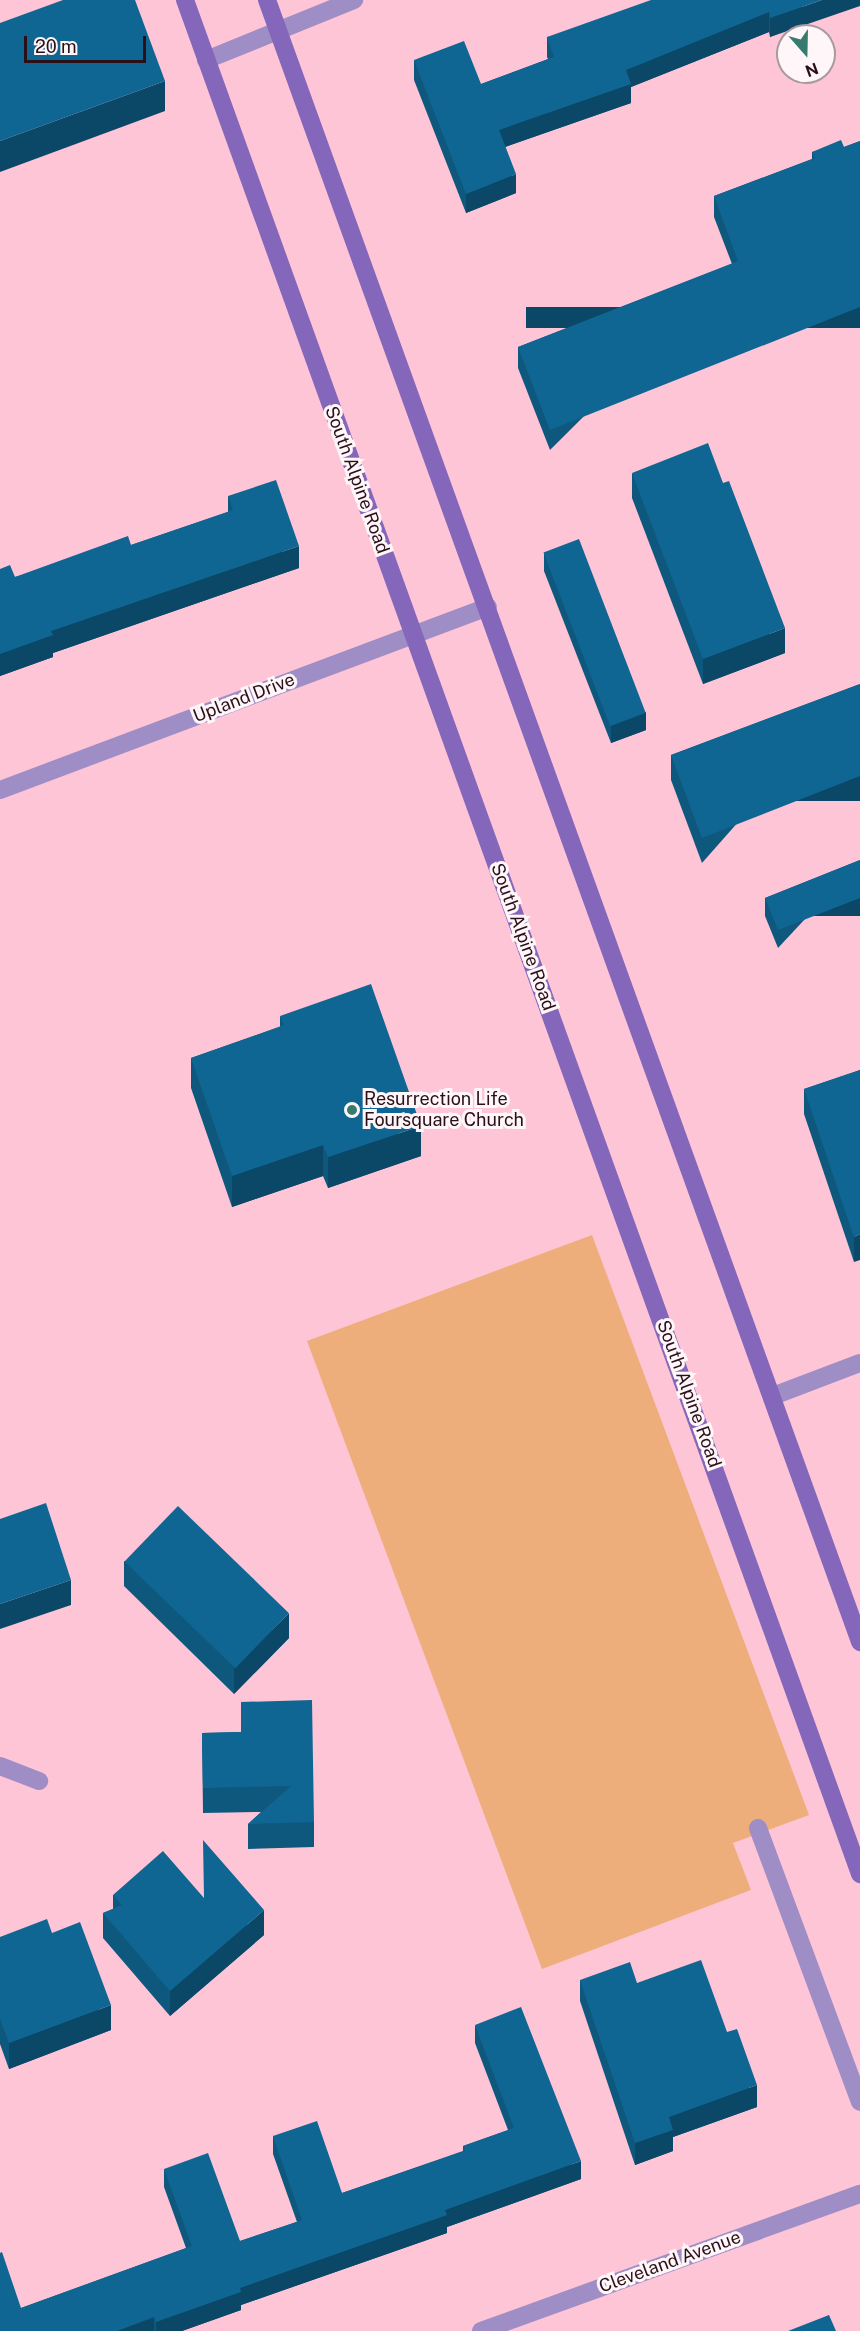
<!DOCTYPE html>
<style>
body{margin:0}
#map{position:relative;width:860px;height:2331px;overflow:hidden;background:#fec5d7;font-family:"Public Sans",sans-serif}
div>[style]{position:absolute}
.green>*{inset:0;background:#eeae7c}
.street>*{height:18px;margin:-9px;padding:0 9px;transform-origin:9px;border-radius:9px;background:#9f8dc6}
.secondary>*{height:18px;margin:-9px;padding:0 9px;transform-origin:9px;border-radius:9px;background:#8466bb}
.wall>*{inset:0;background:#0e587e}
.shaded-wall>*{inset:0;background:#0b4767;transform-origin:0 0}
.building>*{inset:0;background:#106693;transform-origin:0 0}
.dots>*{width:16px;height:16px;translate:-50% -50%;box-sizing:border-box;border:3px solid #fef6f8;border-radius:50%}
span{translate:-50% -50%;white-space:nowrap;text-align:center;line-height:1.15;-webkit-text-stroke:6px #fef6f8;paint-order:stroke}
.street-label{font-size:18px;color:#291019}
.poi-label{font-size:18px;color:#291019}
.left{translate:0 -50%;text-align:left}
.north{position:absolute;left:776px;top:24px;width:60px;height:60px;box-sizing:border-box;background:#fef6f8;border:2px solid #a99a9f;border-radius:50%;rotate:160deg;font-size:16px;font-weight:700;line-height:24px;text-align:center;color:#291019}
.north::after{content:'';display:block;margin:auto;width:21px;height:27px;background:#377b6e;clip-path:polygon(50% 0,100% 100%,50% 72%,0 100%)}
.scale{position:absolute;left:24px;top:36px;width:122px;height:27px;box-sizing:border-box;border:3px solid #291019;border-top:0;padding-left:8px;font-size:18px;line-height:21px;white-space:nowrap;color:#291019;-webkit-text-stroke:4px #fef6f8;paint-order:stroke}
</style>
<div id="map">
<div class="green">
<i style="clip-path:polygon(592px 1235px,809px 1815px,733px 1843px,751px 1890px,542px 1969px,307px 1341px)"></i>
</div>
<div class="street">
<i style="left:206px;top:60px;width:160px;rotate:-22.1deg"></i>
<i style="left:0;top:790px;width:521px;rotate:-20.56deg"></i>
<i style="left:773px;top:1396px;width:93px;rotate:-20.8deg"></i>
<i style="left:0;top:1766px;width:42px;rotate:21deg"></i>
<i style="left:758px;top:1828px;width:292px;rotate:69.6deg"></i>
<i style="left:481px;top:2331px;width:403px;rotate:-19.9deg"></i>
</div>
<div class="secondary">
<i style="left:185px;top:0;width:1992px;rotate:70.19deg"></i>
<i style="left:267px;top:0;width:1746px;rotate:70.14deg"></i>
</div>
<div class="wall">
<i style="clip-path:polygon(860px 0,770px 37px,769px 32px,631px 87px,631px 103px,505px 147px,516px 193px,466px 213px,414px 80px,414px 60px,481px 84px,548px 59px,547px 57px,547px 37px)"></i>
<i style="clip-path:polygon(860px 141px,550px 450px,518px 368px,518px 347px,732px 264px,714px 217px,714px 196px,812px 159px,812px 152px,844px 147px)"></i>
<i style="clip-path:polygon(632px 473px,785px 653px,703px 684px,632px 498px)"></i>
<i style="clip-path:polygon(228px 496px,299px 568px,53px 653px,53px 657px,0 676px,0 569px,15px 577px,131px 545px,228px 512px)"></i>
<i style="clip-path:polygon(544px 553px,646px 730px,611px 743px,544px 571px)"></i>
<i style="clip-path:polygon(860px 684px,702px 863px,671px 780px,671px 755px)"></i>
<i style="clip-path:polygon(860px 860px,778px 948px,765px 916px,765px 898px)"></i>
<i style="clip-path:polygon(280px 1016px,421px 1156px,328px 1188px,323px 1176px,232px 1207px,191px 1088px,191px 1058px,280px 1027px)"></i>
<i style="clip-path:polygon(860px 1070px,854px 1262px,804px 1114px,804px 1089px)"></i>
<i style="clip-path:polygon(124px 1561px,289px 1638px,234px 1694px,124px 1586px)"></i>
<i style="clip-path:polygon(241px 1702px,314px 1822px,314px 1847px,248px 1849px,248px 1824px,261px 1812px,203px 1813px,202px 1733px,241px 1732px)"></i>
<i style="clip-path:polygon(113px 1895px,204px 1898px,264px 1935px,170px 2016px,103px 1938px,103px 1913px,113px 1909px)"></i>
<i style="clip-path:polygon(52px 1933px,111px 2030px,9px 2069px,0 2044px,0 1937px)"></i>
<i style="clip-path:polygon(580px 1980px,637px 1983px,727px 2032px,757px 2107px,673px 2137px,673px 2151px,635px 2165px,580px 2001px)"></i>
<i style="clip-path:polygon(475px 2025px,581px 2179px,447px 2227px,447px 2233px,241px 2305px,241px 2310px,182px 2331px,0 2331px,21px 2308px,186px 2248px,164px 2187px,164px 2169px,240px 2241px,297px 2222px,273px 2154px,273px 2136px,342px 2193px,463px 2151px,463px 2146px,508px 2130px,475px 2043px)"></i>
</div>
<div class="shaded-wall">
<i style="clip-path:polygon(822px 0,860px 0,860px 6px,770px 37px,770px 18px)"></i>
<i style="clip-path:polygon(769px 12px,769px 32px,631px 87px,631px 103px,499px 149px,499px 130px,626px 70px)"></i>
<i style="clip-path:polygon(165px 81px,165px 111px,0 172px,0 141px)"></i>
<i style="clip-path:polygon(516px 174px,516px 193px,466px 213px,466px 194px)"></i>
<i style="left:860px;top:307px;width:21px;height:334px;rotate:90deg"></i>
<i style="clip-path:polygon(299px 546px,299px 568px,53px 653px,53px 657px,0 676px,0 654px,51px 631px)"></i>
<i style="clip-path:polygon(785px 628px,785px 653px,703px 684px,703px 659px)"></i>
<i style="clip-path:polygon(646px 712px,646px 730px,611px 743px,611px 725px)"></i>
<i style="left:860px;top:776px;width:25px;height:170px;rotate:90deg"></i>
<i style="left:860px;top:898px;width:18px;height:88px;rotate:90deg"></i>
<i style="clip-path:polygon(421px 1126px,421px 1156px,328px 1188px,328px 1157px)"></i>
<i style="clip-path:polygon(323px 1145px,323px 1176px,232px 1207px,232px 1176px)"></i>
<i style="clip-path:polygon(860px 1234px,860px 1260px,854px 1262px,854px 1237px)"></i>
<i style="clip-path:polygon(71px 1580px,71px 1605px,0 1629px,0 1604px)"></i>
<i style="clip-path:polygon(289px 1613px,289px 1638px,234px 1694px,234px 1668px)"></i>
<i style="clip-path:polygon(264px 1910px,264px 1935px,170px 2016px,170px 1991px)"></i>
<i style="clip-path:polygon(111px 2005px,111px 2030px,9px 2069px,9px 2043px)"></i>
<i style="clip-path:polygon(757px 2085px,757px 2107px,673px 2137px,673px 2151px,635px 2165px,635px 2143px,669px 2117px)"></i>
<i style="clip-path:polygon(581px 2161px,581px 2179px,447px 2227px,447px 2233px,241px 2305px,241px 2310px,182px 2331px,156px 2331px,156px 2322px,240px 2288px,445px 2210px)"></i>
<i style="clip-path:polygon(154px 2317px,154px 2331px,117px 2331px)"></i>
</div>
<div class="building">
<i style="clip-path:polygon(63px 0,135px 0,165px 81px,0 141px,0 23px)"></i>
<i style="clip-path:polygon(651px 0,822px 0,770px 18px,769px 12px,626px 70px,631px 84px,499px 130px,516px 174px,466px 194px,414px 60px,464px 41px,481px 84px,554px 57px,547px 37px)"></i>
<i style="clip-path:polygon(841px 140px,844px 147px,860px 141px,860px 307px,550px 430px,518px 347px,738px 261px,714px 196px,815px 158px,812px 152px)"></i>
<i style="clip-path:polygon(708px 443px,723px 483px,729px 481px,785px 628px,703px 659px,632px 473px)"></i>
<i style="clip-path:polygon(276px 480px,299px 546px,51px 631px,53px 635px,0 654px,0 569px,10px 565px,15px 577px,128px 536px,131px 545px,233px 510px,228px 496px)"></i>
<i style="left:579px;top:539px;width:186px;height:38px;rotate:69deg"></i>
<i style="clip-path:polygon(860px 684px,860px 776px,702px 838px,671px 755px)"></i>
<i style="clip-path:polygon(860px 860px,860px 898px,778px 930px,765px 898px)"></i>
<i style="clip-path:polygon(371px 984px,421px 1126px,328px 1157px,323px 1145px,232px 1176px,191px 1058px,284px 1025px,280px 1016px)"></i>
<i style="clip-path:polygon(860px 1070px,860px 1234px,854px 1237px,804px 1089px)"></i>
<i style="clip-path:polygon(46px 1503px,71px 1580px,0 1604px,0 1519px)"></i>
<i style="left:178px;top:1506px;width:154px;height:77px;rotate:44deg"></i>
<i style="clip-path:polygon(312px 1700px,314px 1822px,248px 1824px,291px 1786px,203px 1788px,202px 1733px,241px 1732px,241px 1702px)"></i>
<i style="clip-path:polygon(203px 1840px,264px 1910px,170px 1991px,103px 1913px,122px 1905px,113px 1895px,163px 1851px,204px 1898px)"></i>
<i style="clip-path:polygon(47px 1919px,52px 1933px,80px 1922px,111px 2005px,9px 2043px,0 2019px,0 1937px)"></i>
<i style="clip-path:polygon(701px 1960px,727px 2032px,737px 2029px,757px 2085px,669px 2117px,673px 2130px,635px 2143px,580px 1980px,630px 1962px,637px 1983px)"></i>
<i style="clip-path:polygon(521px 2007px,581px 2161px,445px 2210px,447px 2215px,240px 2288px,241px 2292px,156px 2322px,154px 2317px,117px 2331px,0 2331px,0 2253px,2px 2252px,21px 2308px,192px 2246px,164px 2169px,208px 2153px,240px 2241px,302px 2220px,273px 2136px,317px 2121px,342px 2193px,465px 2151px,463px 2146px,514px 2128px,475px 2025px)"></i>
<i style="clip-path:polygon(829px 2315px,836px 2331px,788px 2331px)"></i>
</div>
<div class="dots">
<i style="left:352px;top:1110px;background:#377b6e"></i>
</div>
<div class="street-label">
<span style="left:357px;top:480px;rotate:70deg">South Alpine Road</span>
<span style="left:244px;top:698px;rotate:-21deg">Upland Drive</span>
<span style="left:523px;top:937px;rotate:70deg">South Alpine Road</span>
<span style="left:689px;top:1394px;rotate:70deg">South Alpine Road</span>
<span style="left:670px;top:2262px;rotate:-20deg">Cleveland Avenue</span>
</div>
<div class="poi-label">
<span class="left" style="left:364px;top:1110px">Resurrection Life<br>Foursquare Church</span>
</div>
<div class="north">N</div>
<div class="scale">20 m</div>
</div>
